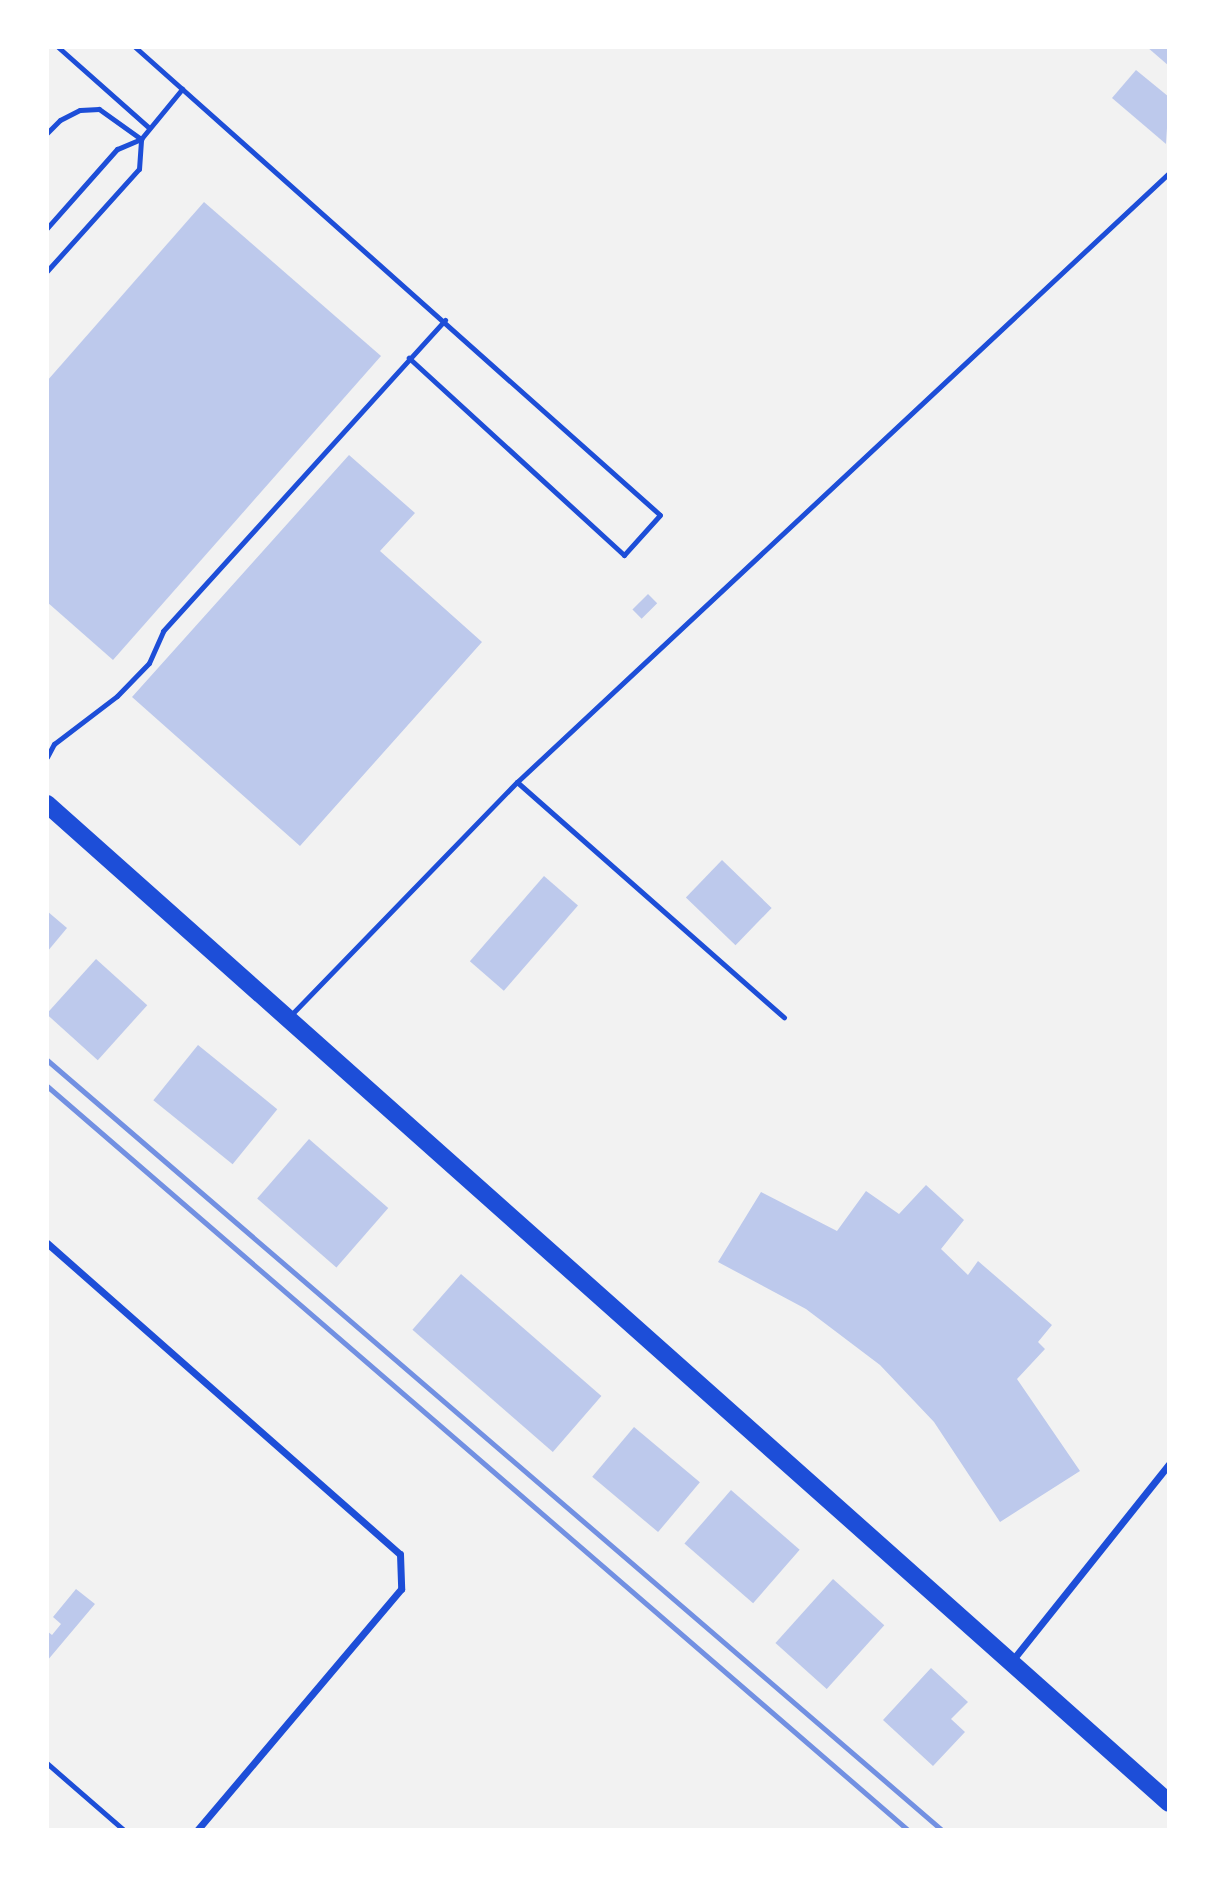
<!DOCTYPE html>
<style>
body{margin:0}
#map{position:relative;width:1216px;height:1877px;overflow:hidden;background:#f2f2f2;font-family:Signika,sans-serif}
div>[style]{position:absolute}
.building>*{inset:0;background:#bdc9ec;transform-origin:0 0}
.path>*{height:4.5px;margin:-2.25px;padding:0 2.25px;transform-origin:2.25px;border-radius:2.25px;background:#1d4ed8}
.service>*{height:5px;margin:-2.5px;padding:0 2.5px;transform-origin:2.5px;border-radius:2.5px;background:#1d4ed8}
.minor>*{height:7px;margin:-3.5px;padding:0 3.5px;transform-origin:3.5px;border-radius:3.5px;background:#1d4ed8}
.primary>*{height:18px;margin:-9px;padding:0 9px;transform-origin:9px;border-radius:9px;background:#1d4ed8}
.rail>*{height:5px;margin:-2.5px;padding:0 2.5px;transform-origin:2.5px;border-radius:2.5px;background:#7290e2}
span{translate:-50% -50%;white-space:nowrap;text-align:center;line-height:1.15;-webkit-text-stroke:6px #fff;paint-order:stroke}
.frame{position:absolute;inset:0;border:49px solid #fff;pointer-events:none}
</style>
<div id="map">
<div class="building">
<i style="clip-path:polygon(1147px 47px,1169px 47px,1169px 66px)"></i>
<i style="clip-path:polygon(1136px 70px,1169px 97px,1166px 144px,1112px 98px)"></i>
<i style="clip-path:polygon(204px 202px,381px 356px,113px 660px,47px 602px,47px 381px)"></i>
<i style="clip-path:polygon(349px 455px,415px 513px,380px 551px,482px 642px,300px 846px,132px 697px)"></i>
<i style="left:648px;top:594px;width:13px;height:22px;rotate:45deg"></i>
<i style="left:722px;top:860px;width:69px;height:52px;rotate:44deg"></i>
<i style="left:544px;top:876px;width:45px;height:113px;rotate:41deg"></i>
<i style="clip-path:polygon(47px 911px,67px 928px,47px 952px)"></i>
<i style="left:96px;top:959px;width:69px;height:74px;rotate:42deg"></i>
<i style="left:198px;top:1045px;width:102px;height:71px;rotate:39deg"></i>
<i style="left:309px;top:1139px;width:105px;height:79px;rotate:41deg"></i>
<i style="clip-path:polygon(926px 1185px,964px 1220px,941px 1249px,968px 1275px,978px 1261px,1052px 1325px,1038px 1342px,1045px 1349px,1017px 1379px,1080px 1471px,1000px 1522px,934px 1422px,880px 1365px,806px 1309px,718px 1262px,761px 1192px,837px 1231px,866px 1191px,899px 1214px)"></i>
<i style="left:461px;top:1274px;width:186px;height:74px;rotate:41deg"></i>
<i style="left:634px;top:1427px;width:86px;height:65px;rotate:40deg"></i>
<i style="left:731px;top:1490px;width:91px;height:71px;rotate:41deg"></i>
<i style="left:833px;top:1579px;width:69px;height:86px;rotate:42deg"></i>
<i style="clip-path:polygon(76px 1589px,95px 1604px,47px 1661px,47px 1631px,52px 1635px,61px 1624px,53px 1617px)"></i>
<i style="clip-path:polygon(931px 1668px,968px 1702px,951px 1719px,965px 1732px,933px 1766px,883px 1720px)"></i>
</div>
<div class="path">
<i style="left:47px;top:1763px;width:102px;rotate:41deg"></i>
</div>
<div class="service">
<i style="left:58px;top:47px;width:120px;rotate:41.6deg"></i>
<i style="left:135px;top:47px;width:703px;rotate:41.71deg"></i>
<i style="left:660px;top:515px;width:54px;rotate:132deg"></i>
<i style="left:624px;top:555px;width:292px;rotate:-137.5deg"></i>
<i style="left:47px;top:133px;width:18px;rotate:-45deg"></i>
<i style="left:60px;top:120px;width:22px;rotate:-27deg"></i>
<i style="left:80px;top:110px;width:19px;rotate:-3deg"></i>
<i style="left:99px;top:109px;width:52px;rotate:35.5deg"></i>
<i style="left:141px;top:139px;width:26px;rotate:157deg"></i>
<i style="left:117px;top:149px;width:106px;rotate:131.5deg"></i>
<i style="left:47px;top:271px;width:137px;rotate:-48deg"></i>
<i style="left:139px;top:169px;width:30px;rotate:-86deg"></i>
<i style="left:141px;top:139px;width:65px;rotate:-50.6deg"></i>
<i style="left:47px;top:757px;width:15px;rotate:-62deg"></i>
<i style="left:54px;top:744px;width:79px;rotate:-37.3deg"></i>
<i style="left:117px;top:696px;width:46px;rotate:-45.9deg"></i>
<i style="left:149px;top:663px;width:35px;rotate:-66deg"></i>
<i style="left:163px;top:631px;width:420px;rotate:-47.8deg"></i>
<i style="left:517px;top:782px;width:356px;rotate:41.4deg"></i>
<i style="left:290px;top:1016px;width:326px;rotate:-45.9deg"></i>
<i style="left:517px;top:782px;width:892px;rotate:-43.05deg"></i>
</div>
<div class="minor">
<i style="left:47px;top:1243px;width:470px;rotate:41.4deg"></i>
<i style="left:400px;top:1554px;width:35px;rotate:88deg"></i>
<i style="left:401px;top:1589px;width:316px;rotate:130.2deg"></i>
<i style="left:1011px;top:1662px;width:253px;rotate:-51.4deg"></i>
</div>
<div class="primary">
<i style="left:47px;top:804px;width:1502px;rotate:41.68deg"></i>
</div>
<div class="rail">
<i style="left:47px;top:1060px;width:1181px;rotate:40.71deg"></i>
<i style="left:47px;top:1086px;width:1138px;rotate:40.83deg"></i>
</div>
<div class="frame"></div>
</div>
